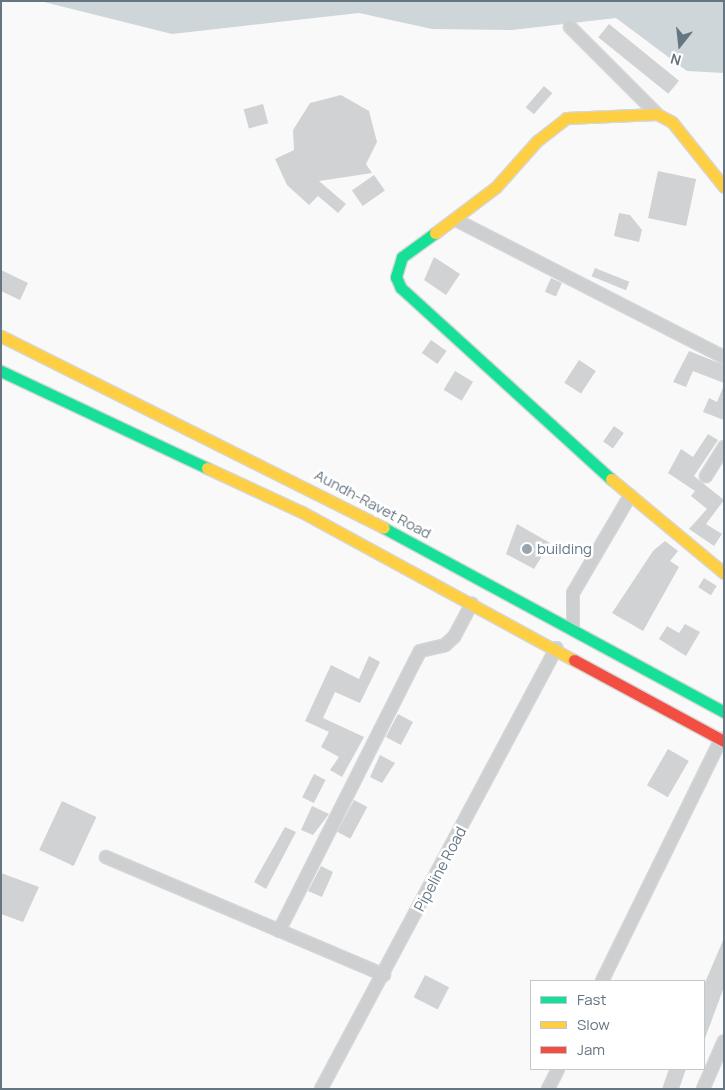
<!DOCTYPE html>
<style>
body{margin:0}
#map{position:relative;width:725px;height:1090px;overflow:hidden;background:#f9f9f9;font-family:Manrope,sans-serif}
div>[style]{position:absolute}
.water>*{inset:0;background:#ced6d9}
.building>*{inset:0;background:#d0d2d3;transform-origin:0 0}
.roads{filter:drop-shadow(1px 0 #d5d6d7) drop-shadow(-1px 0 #d5d6d7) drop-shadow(0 1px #d5d6d7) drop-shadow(0 -1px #d5d6d7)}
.street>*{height:12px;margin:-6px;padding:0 6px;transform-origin:6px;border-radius:6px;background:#cecfd0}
.fast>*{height:11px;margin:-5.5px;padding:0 5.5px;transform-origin:5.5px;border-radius:5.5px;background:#16e098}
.slow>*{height:11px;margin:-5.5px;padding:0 5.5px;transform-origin:5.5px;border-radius:5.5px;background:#ffcf43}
.jam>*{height:11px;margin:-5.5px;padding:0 5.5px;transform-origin:5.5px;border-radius:5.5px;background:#f24e42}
.dots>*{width:14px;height:14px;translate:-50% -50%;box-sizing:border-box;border:2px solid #fff;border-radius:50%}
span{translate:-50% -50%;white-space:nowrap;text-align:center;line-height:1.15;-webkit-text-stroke:5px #fff;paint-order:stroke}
.street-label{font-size:15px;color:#657683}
.poi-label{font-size:15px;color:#657683}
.left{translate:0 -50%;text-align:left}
.frame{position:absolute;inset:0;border:2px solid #657683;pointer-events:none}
.legend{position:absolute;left:530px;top:980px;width:175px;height:90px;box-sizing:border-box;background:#fff;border:1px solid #c1c8cd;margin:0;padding:6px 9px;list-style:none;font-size:15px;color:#657683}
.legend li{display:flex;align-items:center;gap:10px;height:25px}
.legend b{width:25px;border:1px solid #c1c8cd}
.north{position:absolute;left:655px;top:20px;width:50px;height:50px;-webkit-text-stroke:4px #fff;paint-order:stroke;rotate:196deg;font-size:14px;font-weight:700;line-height:20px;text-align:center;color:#657683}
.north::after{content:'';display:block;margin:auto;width:18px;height:22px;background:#657683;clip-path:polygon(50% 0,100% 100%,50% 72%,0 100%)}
</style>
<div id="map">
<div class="water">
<i style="clip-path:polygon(40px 1px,724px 1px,724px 73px,687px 71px,616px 18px,512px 30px,432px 29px,359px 13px,172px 34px)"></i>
</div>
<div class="building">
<i style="left:609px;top:24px;width:90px;height:17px;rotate:39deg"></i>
<i style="left:544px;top:86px;width:11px;height:28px;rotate:41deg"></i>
<i style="clip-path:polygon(341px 95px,369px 111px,377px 142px,366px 164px,372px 173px,319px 181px,346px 204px,338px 213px,318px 196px,309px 205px,287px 185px,275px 159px,294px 150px,293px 130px,310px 103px)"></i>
<i style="left:263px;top:104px;width:20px;height:20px;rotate:75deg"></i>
<i style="left:658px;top:171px;width:39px;height:48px;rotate:12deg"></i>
<i style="left:374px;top:175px;width:19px;height:27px;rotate:55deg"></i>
<i style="clip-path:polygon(619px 213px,630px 215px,642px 230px,639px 242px,614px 236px)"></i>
<i style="clip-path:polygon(434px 257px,460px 274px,446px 295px,424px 280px)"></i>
<i style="left:595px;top:268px;width:37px;height:9px;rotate:22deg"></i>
<i style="clip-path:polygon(1px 270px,28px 283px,20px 300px,1px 291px)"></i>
<i style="left:551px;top:278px;width:12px;height:15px;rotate:24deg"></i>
<i style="left:431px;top:340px;width:19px;height:16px;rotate:35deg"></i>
<i style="clip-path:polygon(689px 351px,724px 365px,724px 383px,693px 371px,686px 387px,673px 382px)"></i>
<i style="left:579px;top:360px;width:20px;height:27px;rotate:33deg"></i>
<i style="left:455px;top:371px;width:21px;height:22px;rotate:31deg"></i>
<i style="clip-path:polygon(724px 385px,724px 420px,703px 412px,709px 398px,717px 402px)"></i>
<i style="left:614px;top:426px;width:12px;height:19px;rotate:35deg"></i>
<i style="clip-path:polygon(708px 434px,718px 440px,694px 476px,724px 500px,706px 524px,722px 534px,714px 546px,689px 529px,707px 509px,691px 496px,695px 491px,668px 473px,681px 449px,693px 457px)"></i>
<i style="clip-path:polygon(517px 524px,550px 543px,534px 569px,506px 554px)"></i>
<i style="clip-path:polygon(665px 541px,678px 551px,670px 561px,679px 567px,643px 631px,612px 613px,653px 551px)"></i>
<i style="left:704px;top:578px;width:15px;height:11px;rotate:32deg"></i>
<i style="clip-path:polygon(685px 624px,700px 632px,686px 656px,659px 639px,667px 626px,679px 633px)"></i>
<i style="clip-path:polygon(369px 656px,380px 662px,360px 703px,335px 692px,323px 718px,364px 737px,342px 777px,330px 770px,339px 757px,321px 747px,329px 732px,305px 721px,331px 665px,359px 679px)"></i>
<i style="left:398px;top:714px;width:17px;height:26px;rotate:28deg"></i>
<i style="left:668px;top:749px;width:24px;height:42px;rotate:30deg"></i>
<i style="clip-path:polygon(380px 755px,395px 763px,382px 783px,370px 777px)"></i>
<i style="left:314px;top:774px;width:13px;height:26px;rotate:27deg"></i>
<i style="left:354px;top:800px;width:15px;height:36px;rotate:28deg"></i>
<i style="left:62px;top:801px;width:38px;height:54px;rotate:25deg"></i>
<i style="clip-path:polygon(312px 806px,329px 814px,313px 835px,301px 830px)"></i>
<i style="clip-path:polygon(285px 827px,296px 832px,266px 889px,254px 882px)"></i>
<i style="clip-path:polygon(321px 866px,333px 872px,322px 897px,308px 891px)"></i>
<i style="clip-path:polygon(1px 873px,39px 887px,23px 922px,1px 914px)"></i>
<i style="clip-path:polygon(724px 938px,724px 987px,704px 1041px,704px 985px)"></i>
<i style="left:425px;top:975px;width:27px;height:25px;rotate:27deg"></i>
<i style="clip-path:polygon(669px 1069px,686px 1069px,679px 1089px,662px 1089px)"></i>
</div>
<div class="roads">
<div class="street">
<i style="left:570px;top:27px;width:123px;rotate:45deg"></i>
<i style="left:456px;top:220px;width:301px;rotate:27.1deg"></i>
<i style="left:706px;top:476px;width:34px;rotate:-58deg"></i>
<i style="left:573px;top:629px;width:36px;rotate:-90deg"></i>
<i style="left:573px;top:593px;width:113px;rotate:-59.6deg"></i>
<i style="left:106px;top:857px;width:302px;rotate:23deg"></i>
<i style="left:279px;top:931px;width:302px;rotate:-63.3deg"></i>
<i style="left:415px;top:661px;width:11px;rotate:-63deg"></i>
<i style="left:420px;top:651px;width:26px;rotate:-13deg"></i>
<i style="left:445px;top:645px;width:12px;rotate:-42deg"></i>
<i style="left:454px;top:637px;width:38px;rotate:-62deg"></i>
<i style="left:602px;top:981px;width:270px;rotate:-63.8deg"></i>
<i style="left:321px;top:1089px;width:500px;rotate:-61.9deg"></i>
<i style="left:548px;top:1089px;width:22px;rotate:-63deg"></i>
<i style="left:703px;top:1089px;width:52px;rotate:-66.4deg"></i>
</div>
<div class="fast">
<i style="left:435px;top:233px;width:41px;rotate:144deg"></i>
<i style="left:402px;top:257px;width:21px;rotate:107deg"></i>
<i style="left:396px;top:277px;width:12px;rotate:66deg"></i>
<i style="left:401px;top:288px;width:284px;rotate:42.3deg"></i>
<i style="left:1px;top:371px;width:228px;rotate:25.2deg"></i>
<i style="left:384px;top:528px;width:387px;rotate:28.4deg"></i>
</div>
<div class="slow">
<i style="left:435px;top:233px;width:76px;rotate:-37deg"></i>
<i style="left:496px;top:187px;width:62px;rotate:-48.3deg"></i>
<i style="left:537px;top:141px;width:37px;rotate:-38deg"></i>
<i style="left:566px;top:118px;width:91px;rotate:-2.5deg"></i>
<i style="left:657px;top:114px;width:17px;rotate:28deg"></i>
<i style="left:672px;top:122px;width:83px;rotate:51.3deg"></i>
<i style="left:1px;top:336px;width:428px;rotate:26.6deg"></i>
<i style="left:207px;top:468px;width:105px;rotate:24.9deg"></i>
<i style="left:302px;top:512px;width:310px;rotate:28.6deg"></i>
<i style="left:611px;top:479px;width:147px;rotate:39.8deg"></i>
</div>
<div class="jam">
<i style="left:574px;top:660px;width:170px;rotate:28.4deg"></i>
</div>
</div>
<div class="dots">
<i style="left:527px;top:549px;background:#99a4ac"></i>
</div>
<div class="street-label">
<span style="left:373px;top:504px;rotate:28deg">Aundh-Ravet Road</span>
<span style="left:440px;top:869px;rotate:-62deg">Pipeline Road</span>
</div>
<div class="poi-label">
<span class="left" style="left:537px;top:549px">building</span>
</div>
<div class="frame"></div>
<ul class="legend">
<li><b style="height:6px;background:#16e098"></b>Fast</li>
<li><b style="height:6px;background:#ffcf43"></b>Slow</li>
<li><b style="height:6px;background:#f24e42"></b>Jam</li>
</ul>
<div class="north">N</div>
</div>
